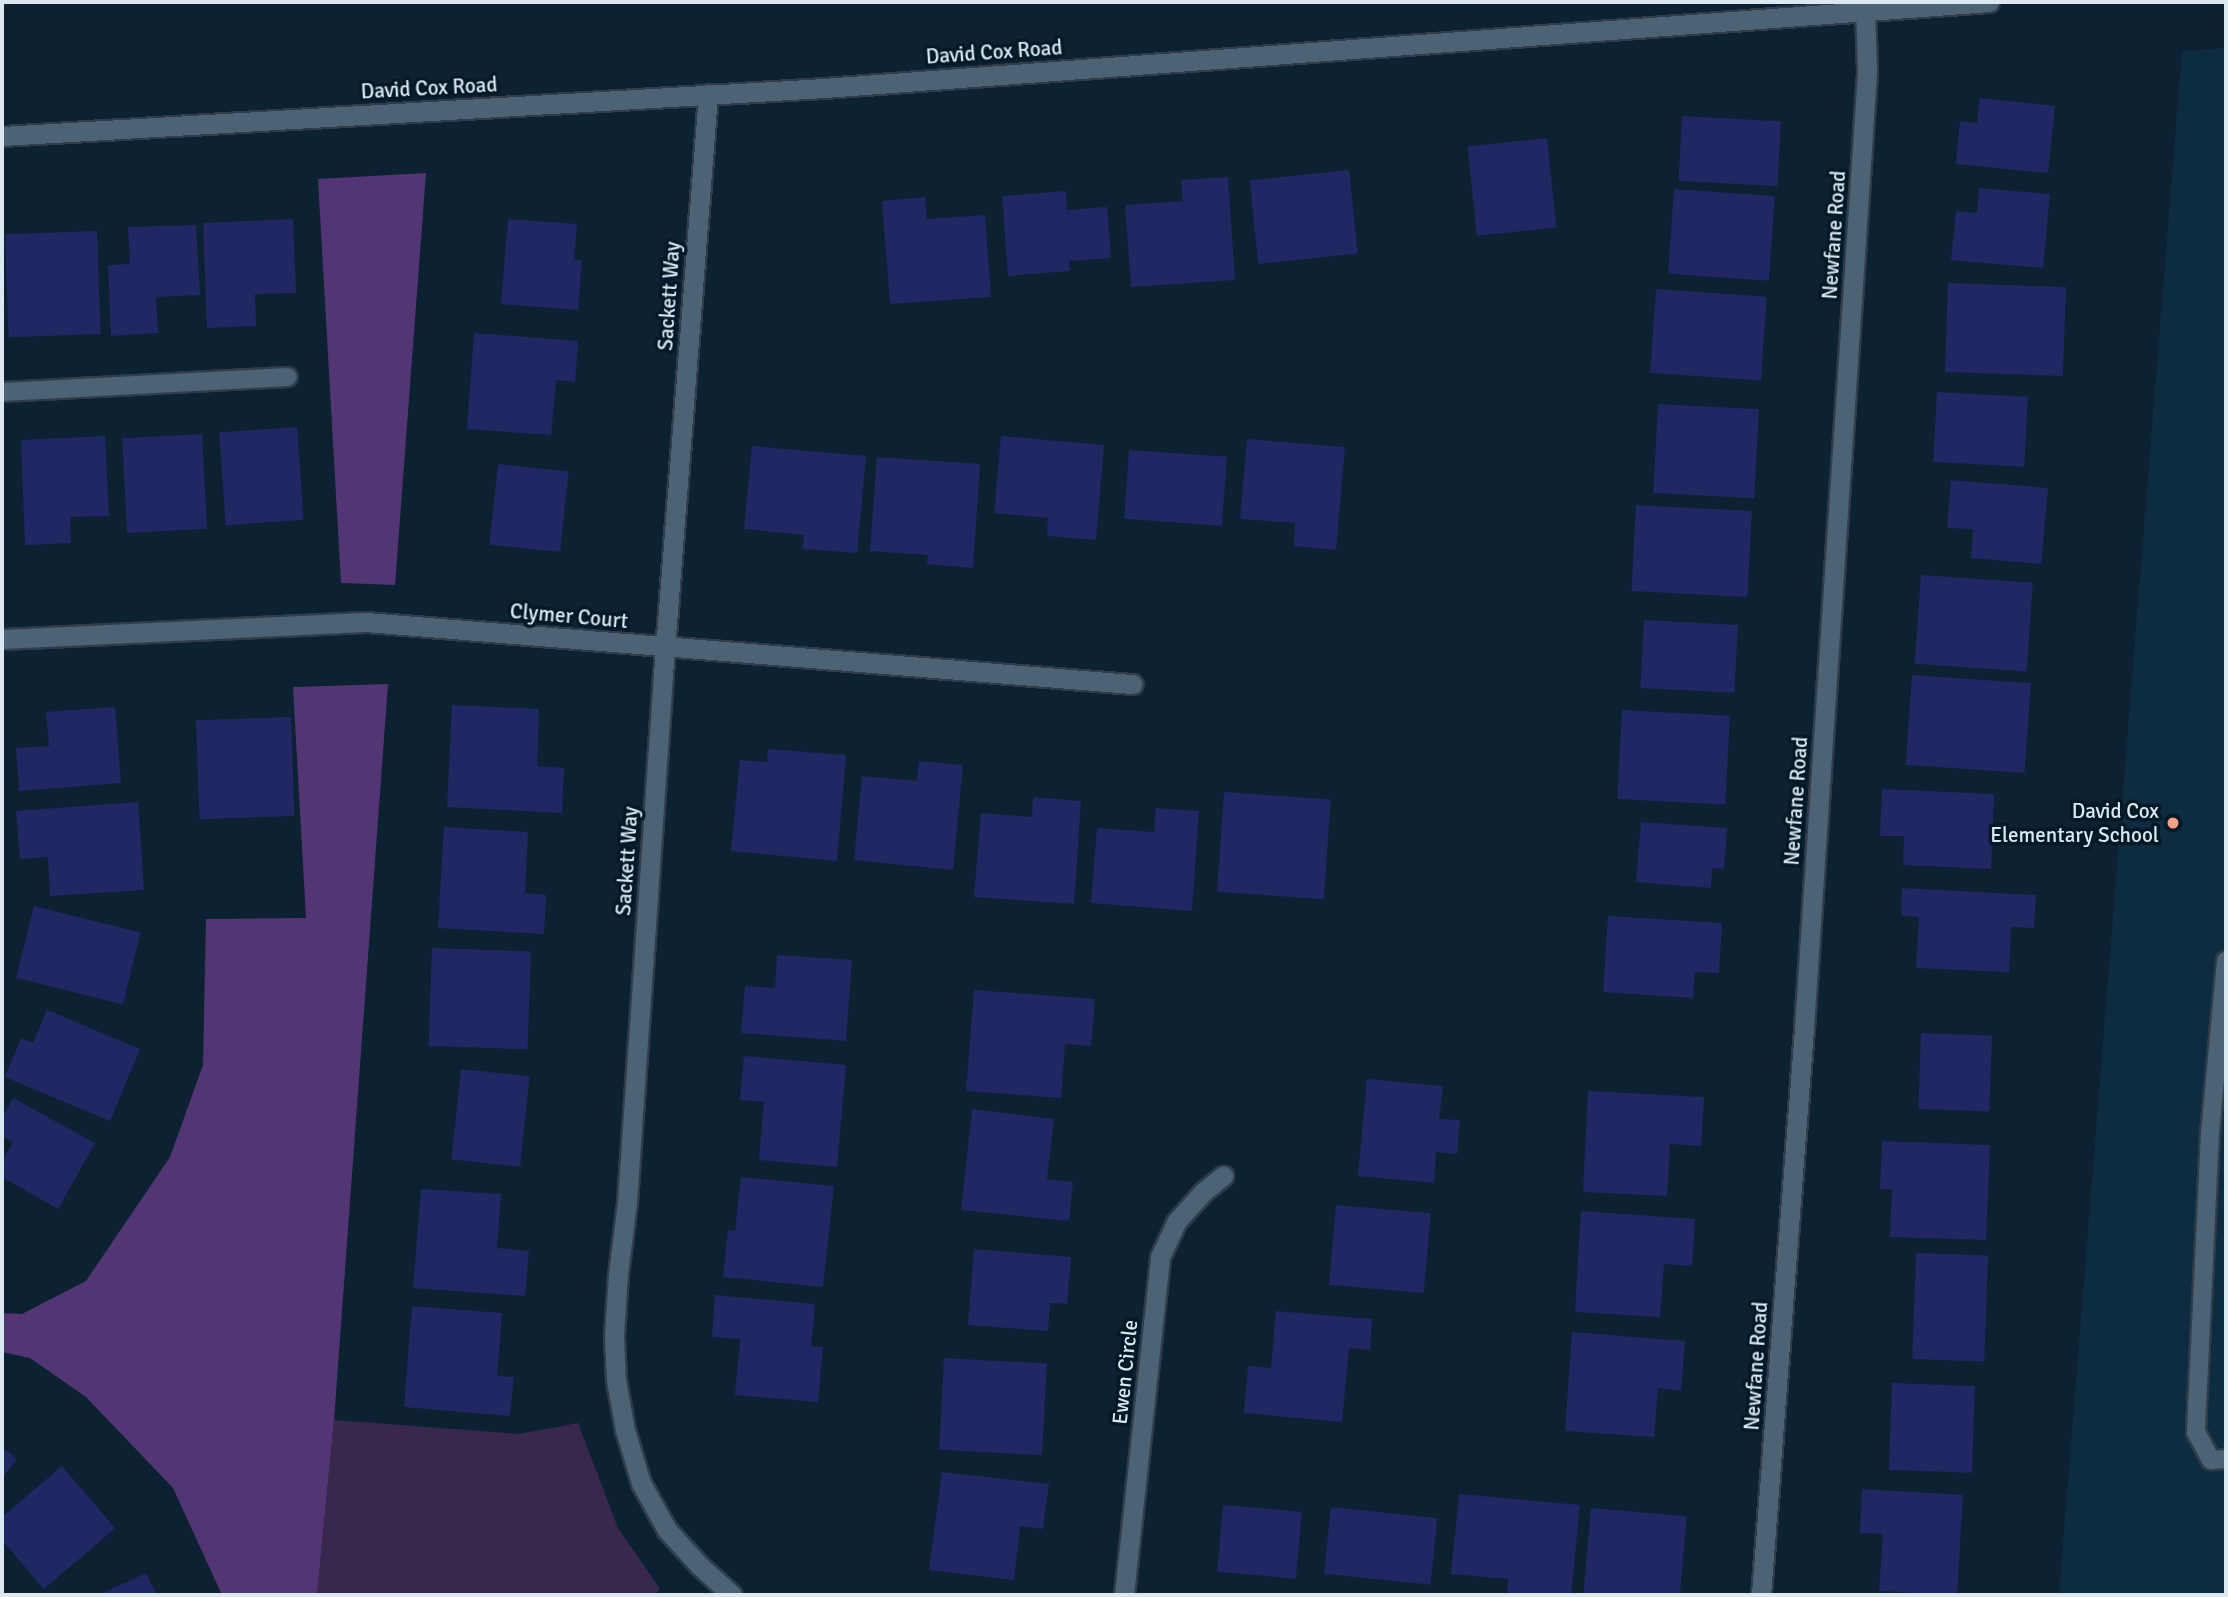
<!DOCTYPE html>
<style>
body{margin:0}
#map{position:relative;width:2228px;height:1597px;overflow:hidden;background:#0c2232;font-family:Signika,sans-serif}
div>[style]{position:absolute}
.built>*{inset:0;background:#0e2c40}
.green>*{inset:0;background:#39284d}
.forest>*{inset:0;background:#533573}
.building>*{inset:0;background:#202763;transform-origin:0 0}
.roads{filter:drop-shadow(2px 0 #303c49) drop-shadow(-2px 0 #303c49) drop-shadow(0 2px #303c49) drop-shadow(0 -2px #303c49)}
.service>*{height:18px;margin:-9px;padding:0 9px;transform-origin:9px;border-radius:9px;background:#4b6375}
.minor>*{height:19px;margin:-9.5px;padding:0 9.5px;transform-origin:9.5px;border-radius:9.5px;background:#4b6375}
.secondary>*{height:19px;margin:-9.5px;padding:0 9.5px;transform-origin:9.5px;border-radius:9.5px;background:#4b6375}
.dots>*{width:19px;height:19px;translate:-50% -50%;box-sizing:border-box;border:4px solid #041928;border-radius:50%}
span{translate:-50% -50%;white-space:nowrap;text-align:center;line-height:1.15;-webkit-text-stroke:7px #041928;paint-order:stroke}
.street-label{font-size:21px;color:#dae8f2}
.poi-label{font-size:21px;color:#dae8f2}
.right{translate:-100% -50%;text-align:right}
.frame{position:absolute;inset:0;border:4px solid #dae8f2;pointer-events:none}
</style>
<div id="map">
<div class="built">
<i style="clip-path:polygon(2226px 48px,2226px 1595px,2059px 1595px,2182px 51px)"></i>
</div>
<div class="green">
<i style="clip-path:polygon(334px 1420px,519px 1434px,578px 1423px,618px 1528px,660px 1589px,654px 1595px,317px 1595px)"></i>
</div>
<div class="forest">
<i style="clip-path:polygon(426px 173px,395px 585px,341px 583px,318px 179px)"></i>
<i style="clip-path:polygon(388px 684px,334px 1420px,317px 1595px,222px 1595px,173px 1488px,86px 1397px,30px 1358px,2px 1352px,2px 1313px,22px 1314px,86px 1281px,170px 1157px,203px 1065px,206px 919px,306px 918px,293px 687px)"></i>
</div>
<div class="building">
<i style="clip-path:polygon(1980px 98px,2055px 106px,2048px 173px,1956px 164px,1960px 121px,1977px 123px)"></i>
<i style="left:1682px;top:116px;width:99px;height:65px;rotate:3deg"></i>
<i style="left:1547px;top:138px;width:90px;height:80px;rotate:84deg"></i>
<i style="left:1349px;top:170px;width:84px;height:100px;rotate:84deg"></i>
<i style="clip-path:polygon(1228px 177px,1235px 280px,1131px 287px,1125px 205px,1183px 201px,1181px 180px)"></i>
<i style="clip-path:polygon(1979px 188px,2050px 194px,2043px 268px,1951px 260px,1956px 211px,1977px 213px)"></i>
<i style="left:1674px;top:189px;width:101px;height:85px;rotate:4deg"></i>
<i style="clip-path:polygon(1066px 191px,1067px 210px,1107px 207px,1111px 258px,1069px 261px,1070px 271px,1008px 276px,1002px 196px)"></i>
<i style="clip-path:polygon(925px 197px,927px 219px,985px 215px,991px 297px,890px 304px,882px 201px)"></i>
<i style="clip-path:polygon(293px 219px,296px 293px,255px 294px,256px 326px,207px 328px,203px 223px)"></i>
<i style="clip-path:polygon(508px 219px,577px 224px,574px 260px,582px 260px,578px 310px,501px 304px)"></i>
<i style="clip-path:polygon(196px 225px,200px 295px,156px 297px,158px 333px,111px 336px,108px 265px,130px 264px,128px 227px)"></i>
<i style="left:97px;top:231px;width:103px;height:92px;rotate:88deg"></i>
<i style="left:1948px;top:283px;width:118px;height:89px;rotate:2deg"></i>
<i style="left:1656px;top:289px;width:111px;height:84px;rotate:4deg"></i>
<i style="clip-path:polygon(474px 333px,578px 341px,575px 382px,556px 380px,551px 435px,467px 429px)"></i>
<i style="left:1937px;top:392px;width:91px;height:70px;rotate:3deg"></i>
<i style="left:1658px;top:404px;width:101px;height:89px;rotate:3deg"></i>
<i style="left:297px;top:427px;width:93px;height:78px;rotate:86deg"></i>
<i style="left:202px;top:434px;width:95px;height:80px;rotate:87deg"></i>
<i style="clip-path:polygon(105px 436px,109px 516px,70px 517px,71px 543px,25px 545px,21px 440px)"></i>
<i style="clip-path:polygon(1001px 436px,1104px 445px,1096px 540px,1047px 536px,1048px 518px,994px 513px)"></i>
<i style="clip-path:polygon(1247px 439px,1345px 447px,1336px 550px,1294px 546px,1295px 523px,1240px 519px)"></i>
<i style="clip-path:polygon(752px 446px,866px 456px,857px 553px,802px 549px,804px 535px,744px 529px)"></i>
<i style="left:1129px;top:450px;width:98px;height:69px;rotate:4deg"></i>
<i style="clip-path:polygon(877px 457px,980px 464px,973px 568px,927px 564px,928px 555px,870px 551px)"></i>
<i style="left:498px;top:464px;width:71px;height:81px;rotate:6deg"></i>
<i style="clip-path:polygon(1951px 480px,2048px 488px,2041px 564px,1971px 558px,1973px 529px,1947px 528px)"></i>
<i style="left:1636px;top:505px;width:116px;height:86px;rotate:3deg"></i>
<i style="left:1921px;top:575px;width:112px;height:89px;rotate:4deg"></i>
<i style="left:1644px;top:620px;width:94px;height:68px;rotate:3deg"></i>
<i style="left:1912px;top:675px;width:119px;height:90px;rotate:4deg"></i>
<i style="clip-path:polygon(452px 705px,539px 709px,537px 766px,564px 768px,562px 813px,447px 807px)"></i>
<i style="clip-path:polygon(115px 707px,121px 783px,19px 791px,16px 748px,49px 746px,46px 712px)"></i>
<i style="left:1622px;top:710px;width:108px;height:89px;rotate:3deg"></i>
<i style="left:291px;top:717px;width:99px;height:95px;rotate:88deg"></i>
<i style="clip-path:polygon(768px 749px,846px 755px,837px 861px,731px 851px,740px 760px,767px 762px)"></i>
<i style="clip-path:polygon(919px 761px,963px 765px,953px 870px,854px 860px,862px 776px,917px 781px)"></i>
<i style="clip-path:polygon(1882px 789px,1994px 794px,1991px 869px,1903px 865px,1904px 836px,1880px 836px)"></i>
<i style="left:1224px;top:792px;width:107px;height:100px;rotate:4deg"></i>
<i style="clip-path:polygon(1033px 797px,1081px 801px,1074px 904px,974px 897px,981px 813px,1032px 817px)"></i>
<i style="clip-path:polygon(138px 802px,144px 890px,50px 896px,48px 857px,20px 859px,16px 811px)"></i>
<i style="clip-path:polygon(1156px 808px,1199px 811px,1192px 911px,1091px 903px,1097px 828px,1154px 832px)"></i>
<i style="clip-path:polygon(1641px 822px,1727px 828px,1724px 869px,1712px 868px,1711px 888px,1636px 882px)"></i>
<i style="clip-path:polygon(444px 827px,528px 832px,525px 893px,546px 895px,544px 934px,438px 928px)"></i>
<i style="clip-path:polygon(1902px 888px,2036px 895px,2034px 928px,2011px 927px,2009px 972px,1916px 968px,1919px 917px,1901px 915px)"></i>
<i style="left:34px;top:906px;width:110px;height:74px;rotate:14deg"></i>
<i style="clip-path:polygon(1608px 916px,1722px 923px,1719px 973px,1695px 972px,1693px 998px,1603px 992px)"></i>
<i style="left:432px;top:948px;width:99px;height:98px;rotate:2deg"></i>
<i style="clip-path:polygon(777px 955px,852px 960px,846px 1041px,741px 1033px,745px 986px,775px 988px)"></i>
<i style="clip-path:polygon(974px 990px,1095px 999px,1091px 1046px,1065px 1044px,1061px 1098px,966px 1091px)"></i>
<i style="clip-path:polygon(47px 1010px,140px 1049px,110px 1121px,5px 1077px,21px 1038px,33px 1043px)"></i>
<i style="left:1921px;top:1033px;width:71px;height:76px;rotate:2deg"></i>
<i style="clip-path:polygon(744px 1056px,846px 1065px,837px 1167px,759px 1160px,764px 1102px,740px 1100px)"></i>
<i style="left:461px;top:1069px;width:69px;height:91px;rotate:6deg"></i>
<i style="clip-path:polygon(1367px 1079px,1443px 1086px,1439px 1119px,1460px 1120px,1457px 1154px,1436px 1152px,1434px 1183px,1358px 1176px)"></i>
<i style="clip-path:polygon(1588px 1091px,1704px 1097px,1701px 1146px,1670px 1144px,1667px 1196px,1583px 1192px)"></i>
<i style="clip-path:polygon(13px 1098px,95px 1143px,58px 1209px,2px 1177px,2px 1162px,13px 1142px,2px 1136px,2px 1118px)"></i>
<i style="clip-path:polygon(972px 1109px,1054px 1119px,1047px 1179px,1073px 1182px,1069px 1221px,961px 1210px)"></i>
<i style="clip-path:polygon(1882px 1141px,1990px 1145px,1986px 1240px,1890px 1237px,1892px 1189px,1880px 1189px)"></i>
<i style="clip-path:polygon(741px 1177px,834px 1186px,823px 1287px,723px 1277px,728px 1230px,735px 1231px)"></i>
<i style="clip-path:polygon(421px 1189px,501px 1194px,497px 1248px,529px 1251px,525px 1296px,413px 1288px)"></i>
<i style="left:1336px;top:1205px;width:95px;height:80px;rotate:5deg"></i>
<i style="clip-path:polygon(1581px 1211px,1695px 1219px,1692px 1266px,1664px 1264px,1660px 1317px,1575px 1312px)"></i>
<i style="clip-path:polygon(974px 1249px,1071px 1257px,1067px 1304px,1050px 1303px,1048px 1331px,968px 1325px)"></i>
<i style="left:1916px;top:1253px;width:72px;height:106px;rotate:2deg"></i>
<i style="clip-path:polygon(715px 1295px,815px 1304px,811px 1346px,823px 1347px,818px 1402px,735px 1395px,740px 1339px,712px 1337px)"></i>
<i style="clip-path:polygon(412px 1306px,502px 1313px,497px 1376px,514px 1377px,510px 1416px,404px 1407px)"></i>
<i style="clip-path:polygon(1276px 1311px,1372px 1319px,1370px 1350px,1349px 1348px,1342px 1422px,1244px 1413px,1248px 1366px,1271px 1368px)"></i>
<i style="clip-path:polygon(1572px 1332px,1685px 1341px,1681px 1391px,1658px 1388px,1654px 1437px,1565px 1431px)"></i>
<i style="left:944px;top:1358px;width:103px;height:92px;rotate:3deg"></i>
<i style="left:1892px;top:1383px;width:83px;height:87px;rotate:2deg"></i>
<i style="clip-path:polygon(2px 1447px,17px 1459px,2px 1478px)"></i>
<i style="clip-path:polygon(62px 1466px,115px 1528px,44px 1589px,2px 1540px,2px 1517px)"></i>
<i style="clip-path:polygon(942px 1472px,1049px 1484px,1043px 1529px,1020px 1526px,1014px 1580px,929px 1570px)"></i>
<i style="clip-path:polygon(1862px 1489px,1963px 1495px,1957px 1595px,1879px 1591px,1883px 1534px,1860px 1533px)"></i>
<i style="clip-path:polygon(1459px 1494px,1580px 1505px,1571px 1595px,1507px 1595px,1508px 1579px,1451px 1574px)"></i>
<i style="left:1223px;top:1505px;width:79px;height:67px;rotate:5deg"></i>
<i style="left:1331px;top:1507px;width:107px;height:67px;rotate:6deg"></i>
<i style="left:1591px;top:1508px;width:96px;height:87px;rotate:5deg"></i>
<i style="clip-path:polygon(146px 1573px,157px 1595px,99px 1595px)"></i>
</div>
<div class="roads">
<div class="service">
<i style="left:2px;top:392px;width:286px;rotate:-3deg"></i>
<i style="left:2226px;top:961px;width:173px;rotate:95.3deg"></i>
<i style="left:2210px;top:1133px;width:299px;rotate:92.7deg"></i>
<i style="left:2196px;top:1432px;width:32px;rotate:62deg"></i>
<i style="left:2211px;top:1460px;width:15px;rotate:-4deg"></i>
</div>
<div class="minor">
<i style="left:708px;top:94px;width:583px;rotate:94.43deg"></i>
<i style="left:663px;top:675px;width:528px;rotate:93.91deg"></i>
<i style="left:627px;top:1202px;width:73px;rotate:97.1deg"></i>
<i style="left:618px;top:1274px;width:62px;rotate:93.7deg"></i>
<i style="left:614px;top:1336px;width:44px;rotate:87.4deg"></i>
<i style="left:616px;top:1380px;width:51px;rotate:79.8deg"></i>
<i style="left:625px;top:1430px;width:55px;rotate:73.2deg"></i>
<i style="left:641px;top:1483px;width:54px;rotate:61deg"></i>
<i style="left:667px;top:1530px;width:49px;rotate:47.5deg"></i>
<i style="left:700px;top:1566px;width:43px;rotate:42.2deg"></i>
<i style="left:2px;top:639px;width:364px;rotate:-2.7deg"></i>
<i style="left:366px;top:622px;width:769px;rotate:4.63deg"></i>
<i style="left:1124px;top:1595px;width:340px;rotate:-83.9deg"></i>
<i style="left:1160px;top:1257px;width:38px;rotate:-65deg"></i>
<i style="left:1176px;top:1222px;width:40px;rotate:-48deg"></i>
<i style="left:1203px;top:1192px;width:26px;rotate:-39deg"></i>
<i style="left:1761px;top:1595px;width:569px;rotate:-85.66deg"></i>
<i style="left:1804px;top:1028px;width:959px;rotate:-86.23deg"></i>
<i style="left:1867px;top:71px;width:62px;rotate:-91.8deg"></i>
</div>
<div class="secondary">
<i style="left:2px;top:136px;width:823px;rotate:-3.34deg"></i>
<i style="left:824px;top:88px;width:1168px;rotate:-4.22deg"></i>
</div>
</div>
<div class="dots">
<i style="left:2173px;top:823px;background:#f39f84"></i>
</div>
<div class="street-label">
<span style="left:994px;top:52px;rotate:-4deg">David Cox Road</span>
<span style="left:429px;top:88px;rotate:-3deg">David Cox Road</span>
<span style="left:1834px;top:235px;rotate:-86deg">Newfane Road</span>
<span style="left:669px;top:296px;rotate:-86deg">Sackett Way</span>
<span style="left:569px;top:616px;rotate:5deg">Clymer Court</span>
<span style="left:1796px;top:801px;rotate:-86deg">Newfane Road</span>
<span style="left:627px;top:861px;rotate:-86deg">Sackett Way</span>
<span style="left:1756px;top:1366px;rotate:-86deg">Newfane Road</span>
<span style="left:1125px;top:1372px;rotate:-84deg">Ewen Circle</span>
</div>
<div class="poi-label">
<span class="right" style="left:2159px;top:823px">David Cox<br>Elementary School</span>
</div>
<div class="frame"></div>
</div>
